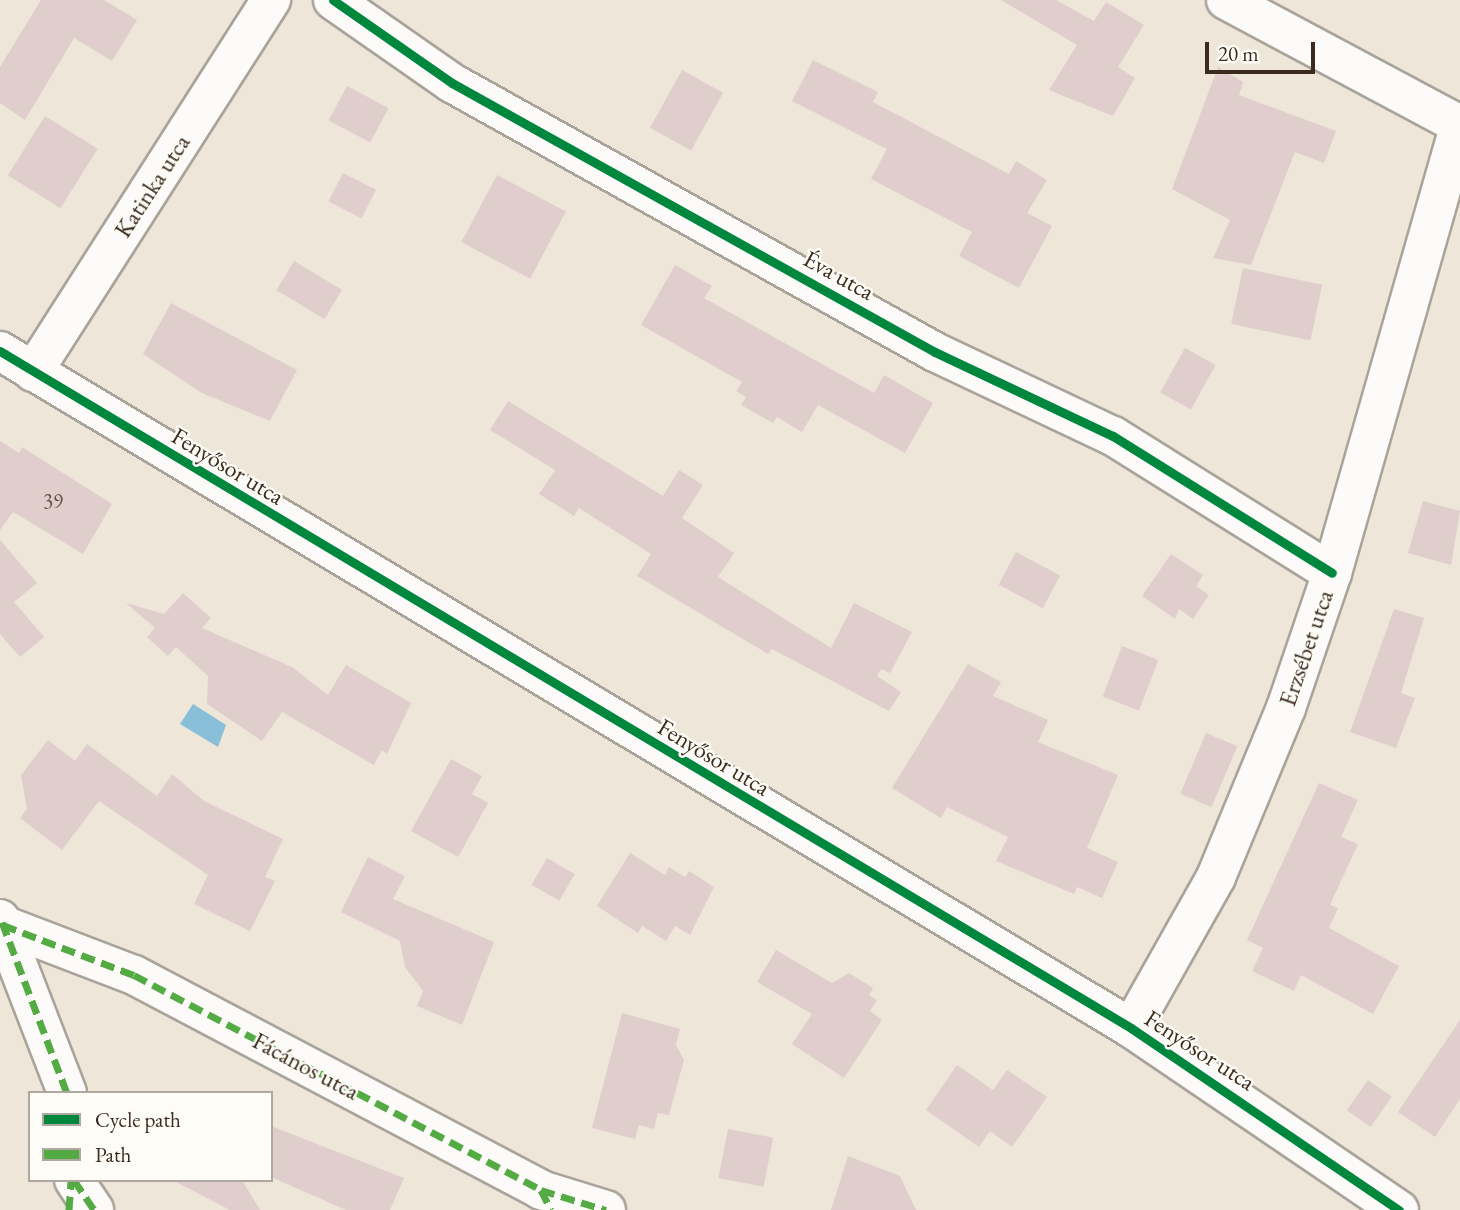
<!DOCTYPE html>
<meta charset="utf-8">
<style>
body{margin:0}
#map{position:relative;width:1460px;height:1210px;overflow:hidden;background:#ede6d9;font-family:"EB Garamond",serif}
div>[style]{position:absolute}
.water>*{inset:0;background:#89bfd8}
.building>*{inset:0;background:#e0cecd;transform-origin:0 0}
.roads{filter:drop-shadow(2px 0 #a9a39a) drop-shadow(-2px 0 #a9a39a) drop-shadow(0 2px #a9a39a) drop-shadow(0 -2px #a9a39a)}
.minor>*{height:38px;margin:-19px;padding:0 19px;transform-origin:19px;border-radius:19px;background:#fcfbf9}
.tertiary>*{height:38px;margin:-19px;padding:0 19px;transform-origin:19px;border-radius:19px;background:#fcfbf9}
.quiet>*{height:7px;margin-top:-3.5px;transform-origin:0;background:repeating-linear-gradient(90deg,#55ab43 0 14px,transparent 0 21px)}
.cycleway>*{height:9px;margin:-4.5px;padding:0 4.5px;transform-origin:4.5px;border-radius:4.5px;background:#00873e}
span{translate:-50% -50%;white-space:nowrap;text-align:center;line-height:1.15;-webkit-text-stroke:5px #fdfcf7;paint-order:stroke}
.number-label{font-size:21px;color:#64534a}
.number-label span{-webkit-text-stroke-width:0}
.street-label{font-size:24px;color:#3b2a1e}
.legend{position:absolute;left:28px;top:1091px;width:245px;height:91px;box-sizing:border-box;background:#fdfcf7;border:2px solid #afa8a0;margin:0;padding:9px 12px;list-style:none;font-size:21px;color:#3b2a1e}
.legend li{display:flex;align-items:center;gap:14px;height:35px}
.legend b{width:35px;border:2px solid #afa8a0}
.scale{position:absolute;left:1205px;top:42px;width:110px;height:32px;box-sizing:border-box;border:4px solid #3b2a1e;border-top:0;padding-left:9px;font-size:21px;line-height:24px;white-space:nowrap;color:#3b2a1e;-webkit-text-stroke:5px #fdfcf7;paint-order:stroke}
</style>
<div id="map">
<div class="water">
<i style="clip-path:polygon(193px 704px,226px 725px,218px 747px,180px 724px)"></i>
</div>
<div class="building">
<i style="clip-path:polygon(41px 0,104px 0,137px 20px,112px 61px,74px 38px,25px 120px,0 103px,0 67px)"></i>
<i style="clip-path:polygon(1001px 0,1056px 0,1094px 21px,1106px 2px,1144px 25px,1118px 67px,1135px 78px,1113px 116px,1049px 90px,1077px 45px)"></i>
<i style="clip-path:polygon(813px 60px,878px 92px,873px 102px,1009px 174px,1016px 161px,1047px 180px,1027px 213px,1052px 226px,1019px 288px,959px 256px,972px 232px,871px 179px,887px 149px,792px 101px)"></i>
<i style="clip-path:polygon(1218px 67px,1243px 82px,1239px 95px,1336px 131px,1324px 163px,1295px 152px,1251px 265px,1213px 258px,1230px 220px,1172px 189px)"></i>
<i style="left:682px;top:70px;width:47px;height:66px;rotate:29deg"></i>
<i style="left:347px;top:86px;width:47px;height:39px;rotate:28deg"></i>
<i style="left:45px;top:116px;width:62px;height:70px;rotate:32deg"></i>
<i style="left:343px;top:173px;width:37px;height:32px;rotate:27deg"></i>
<i style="left:497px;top:175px;width:78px;height:76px;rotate:28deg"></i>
<i style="left:294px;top:261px;width:56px;height:34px;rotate:31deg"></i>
<i style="clip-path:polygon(675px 265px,712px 286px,704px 298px,874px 393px,884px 375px,933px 403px,905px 453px,818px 405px,802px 432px,777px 417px,773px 423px,741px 405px,746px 397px,736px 391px,742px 382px,641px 325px)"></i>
<i style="left:1243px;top:268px;width:81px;height:57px;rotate:12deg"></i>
<i style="clip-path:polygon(171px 303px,297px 370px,270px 421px,202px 393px,143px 354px)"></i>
<i style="left:1185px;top:348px;width:35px;height:51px;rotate:29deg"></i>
<i style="clip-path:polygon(508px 401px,663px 496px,679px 470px,703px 485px,682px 518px,734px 553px,718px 577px,831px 648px,854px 603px,912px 632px,890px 673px,881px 669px,877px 676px,901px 692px,889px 711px,772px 649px,768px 654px,637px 576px,651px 554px,579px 508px,574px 516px,539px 494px,555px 470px,490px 430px)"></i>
<i style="clip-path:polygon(0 441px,19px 453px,22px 447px,112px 504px,83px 554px,13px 512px,0 530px)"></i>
<i style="clip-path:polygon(1423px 501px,1460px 511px,1451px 565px,1408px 553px)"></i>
<i style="clip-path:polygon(0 540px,37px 583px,14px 602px,44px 637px,20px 657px,0 634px)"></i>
<i style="left:1016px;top:552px;width:50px;height:37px;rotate:28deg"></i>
<i style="clip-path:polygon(1171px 554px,1203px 575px,1196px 586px,1209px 595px,1193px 619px,1179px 609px,1175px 619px,1142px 596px)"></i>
<i style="clip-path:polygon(183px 593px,211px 618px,202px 628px,292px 667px,328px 695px,346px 665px,411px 703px,387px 754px,382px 750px,374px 765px,282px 712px,262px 741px,207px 704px,208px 676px,176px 647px,168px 656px,147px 637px,155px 628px,126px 603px,164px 614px)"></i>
<i style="clip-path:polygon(1394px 609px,1424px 618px,1401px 693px,1415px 698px,1396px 748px,1350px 732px)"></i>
<i style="left:1122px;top:646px;width:39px;height:54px;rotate:21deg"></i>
<i style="clip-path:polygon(968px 664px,1001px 682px,993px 696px,1048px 720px,1038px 742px,1118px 775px,1087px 848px,1118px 862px,1102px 898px,1077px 887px,1074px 894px,996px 861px,1008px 837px,947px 807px,941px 818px,892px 788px)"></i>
<i style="left:1206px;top:733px;width:34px;height:66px;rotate:23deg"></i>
<i style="clip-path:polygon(48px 740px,75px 761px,87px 744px,157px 796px,172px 774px,204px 801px,283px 839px,265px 877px,275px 881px,250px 931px,194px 904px,208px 875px,99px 801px,62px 850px,20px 818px,27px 809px,21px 775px)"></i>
<i style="clip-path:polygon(451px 759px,482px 776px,472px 794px,488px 803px,458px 857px,411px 831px)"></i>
<i style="clip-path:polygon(1319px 783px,1358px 800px,1341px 837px,1358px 844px,1330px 905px,1338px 908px,1329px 928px,1399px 966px,1373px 1014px,1301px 975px,1294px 991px,1252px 971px,1263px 948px,1247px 940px)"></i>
<i style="clip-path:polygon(630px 853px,665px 875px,669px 867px,685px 877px,689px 871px,714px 887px,690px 935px,675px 926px,666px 941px,642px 926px,638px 933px,597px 906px)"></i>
<i style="clip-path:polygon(368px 857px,405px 876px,393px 899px,494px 942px,462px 1025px,417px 1006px,423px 991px,405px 967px,400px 941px,341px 912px)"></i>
<i style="left:547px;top:858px;width:32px;height:31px;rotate:30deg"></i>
<i style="clip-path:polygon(776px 950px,832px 983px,849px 973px,873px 988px,869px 995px,877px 1000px,870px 1011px,882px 1020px,844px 1078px,792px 1044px,812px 1014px,757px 982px)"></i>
<i style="clip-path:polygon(622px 1013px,680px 1029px,676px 1045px,684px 1060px,669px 1115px,658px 1113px,654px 1129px,639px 1125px,635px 1139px,592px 1128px)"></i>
<i style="clip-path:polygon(1460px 1020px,1460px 1099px,1435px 1137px,1398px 1112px)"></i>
<i style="clip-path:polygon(957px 1065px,993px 1090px,1007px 1070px,1047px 1097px,1012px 1147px,990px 1131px,979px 1147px,926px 1110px)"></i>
<i style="left:1368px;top:1080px;width:29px;height:37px;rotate:35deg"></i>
<i style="clip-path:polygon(271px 1126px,404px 1178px,390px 1210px,346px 1210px,271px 1177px)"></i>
<i style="left:728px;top:1129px;width:46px;height:50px;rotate:11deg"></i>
<i style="clip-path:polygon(848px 1156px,900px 1176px,916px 1210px,831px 1210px)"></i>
<i style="clip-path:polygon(172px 1180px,242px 1180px,260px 1210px,230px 1210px)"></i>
</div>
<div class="roads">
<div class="minor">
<i style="left:333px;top:0;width:145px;rotate:34.9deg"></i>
<i style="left:452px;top:83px;width:553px;rotate:29.12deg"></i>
<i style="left:935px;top:352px;width:197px;rotate:25.3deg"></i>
<i style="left:1113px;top:436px;width:258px;rotate:32deg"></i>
<i style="left:1226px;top:0;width:265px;rotate:28.1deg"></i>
<i style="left:33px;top:372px;width:442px;rotate:-57.4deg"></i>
<i style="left:0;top:919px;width:186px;rotate:68.9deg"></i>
<i style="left:3px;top:925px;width:140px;rotate:20.9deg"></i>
<i style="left:134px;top:975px;width:460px;rotate:27.8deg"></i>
<i style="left:541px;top:1190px;width:68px;rotate:17.1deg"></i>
<i style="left:1131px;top:1028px;width:173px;rotate:-60.6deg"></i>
<i style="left:1216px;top:877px;width:183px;rotate:-67.5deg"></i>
<i style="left:1286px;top:708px;width:143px;rotate:-71.2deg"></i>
<i style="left:1332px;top:573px;width:467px;rotate:-74.1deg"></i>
<i style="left:74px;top:1180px;width:36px;rotate:56deg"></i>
</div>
<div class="tertiary">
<i style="left:0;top:351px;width:1318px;rotate:30.9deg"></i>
<i style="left:1131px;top:1028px;width:324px;rotate:34.2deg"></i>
</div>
</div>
<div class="quiet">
<i style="left:2px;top:922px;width:183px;rotate:69.2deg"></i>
<i style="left:3px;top:925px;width:140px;rotate:20.9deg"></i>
<i style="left:134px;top:975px;width:460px;rotate:27.8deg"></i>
<i style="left:541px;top:1190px;width:68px;rotate:17.1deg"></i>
<i style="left:74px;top:1180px;width:36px;rotate:56deg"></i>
<i style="left:541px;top:1190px;width:22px;rotate:63deg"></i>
<i style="left:69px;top:1210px;width:30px;rotate:-86deg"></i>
</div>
<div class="cycleway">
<i style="left:333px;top:0;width:145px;rotate:34.9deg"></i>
<i style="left:452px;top:83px;width:553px;rotate:29.12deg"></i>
<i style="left:935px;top:352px;width:197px;rotate:25.3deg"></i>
<i style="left:1113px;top:436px;width:258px;rotate:32deg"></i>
<i style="left:0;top:351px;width:1318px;rotate:30.9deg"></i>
<i style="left:1131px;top:1028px;width:324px;rotate:34.2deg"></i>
</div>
<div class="number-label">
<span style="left:53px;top:501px">39</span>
</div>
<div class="street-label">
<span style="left:152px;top:186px;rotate:-57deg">Katinka utca</span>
<span style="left:839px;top:275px;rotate:29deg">Éva utca</span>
<span style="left:228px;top:466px;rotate:31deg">Fenyősor utca</span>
<span style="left:1306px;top:648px;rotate:-71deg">Erzsébet utca</span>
<span style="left:714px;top:757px;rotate:31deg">Fenyősor utca</span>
<span style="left:1200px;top:1050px;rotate:33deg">Fenyősor utca</span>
<span style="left:306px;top:1066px;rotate:28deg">Fácános utca</span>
</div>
<ul class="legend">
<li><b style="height:9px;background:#00873e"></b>Cycle path</li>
<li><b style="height:9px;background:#55ab43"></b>Path</li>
</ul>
<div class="scale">20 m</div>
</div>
